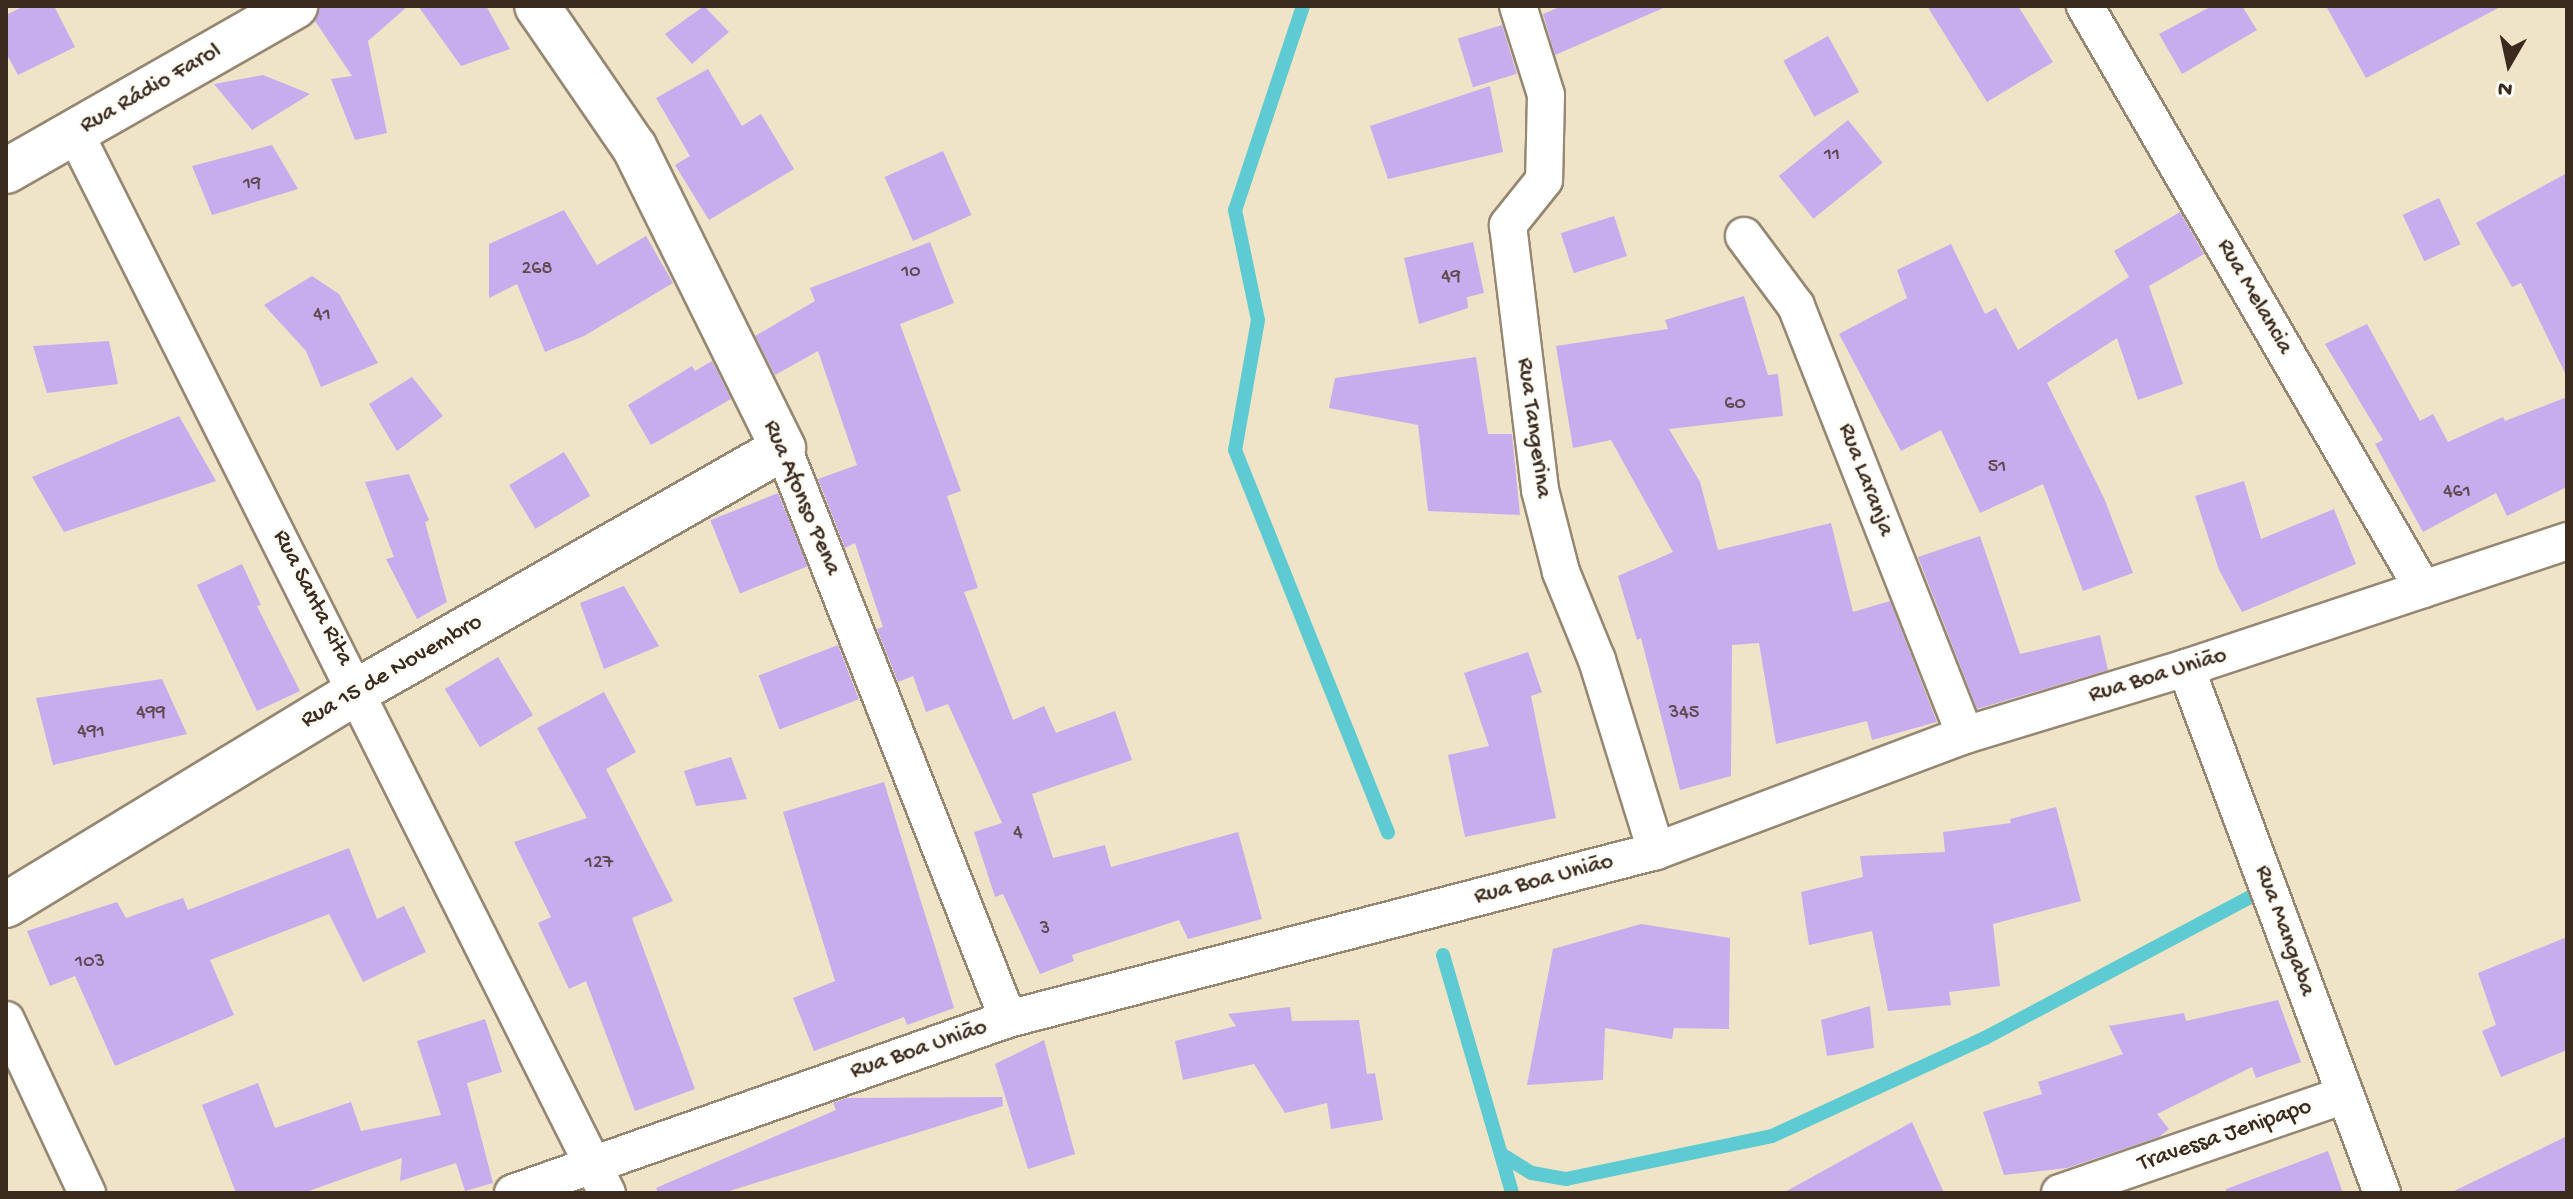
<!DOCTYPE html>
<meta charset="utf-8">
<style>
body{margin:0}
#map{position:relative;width:2573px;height:1199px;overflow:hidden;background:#efe4c7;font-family:"Gochi Hand",sans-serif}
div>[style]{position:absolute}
.stream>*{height:14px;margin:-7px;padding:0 7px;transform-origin:7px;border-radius:7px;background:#5dcbd1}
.building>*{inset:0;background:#c7aded;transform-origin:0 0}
.roads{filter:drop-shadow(2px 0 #958772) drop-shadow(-2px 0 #958772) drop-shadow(0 2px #958772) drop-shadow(0 -2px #958772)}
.minor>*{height:36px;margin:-18px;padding:0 18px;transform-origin:18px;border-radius:18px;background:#fff}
.tertiary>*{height:44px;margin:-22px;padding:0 22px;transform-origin:22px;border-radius:22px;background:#fff}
span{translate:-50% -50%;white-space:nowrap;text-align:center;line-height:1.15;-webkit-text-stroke:6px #fdfcf7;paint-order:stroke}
.number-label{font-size:20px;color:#5e4b52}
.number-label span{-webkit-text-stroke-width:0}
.street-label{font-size:24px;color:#3b2a1e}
.frame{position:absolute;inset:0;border:8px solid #3b2a1e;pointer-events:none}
.north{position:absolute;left:2469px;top:24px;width:80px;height:80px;-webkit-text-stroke:6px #fdfcf7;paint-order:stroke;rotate:189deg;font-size:22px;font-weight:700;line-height:32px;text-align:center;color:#3b2a1e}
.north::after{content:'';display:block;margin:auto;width:28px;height:36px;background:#3b2a1e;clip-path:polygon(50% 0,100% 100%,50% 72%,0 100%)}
</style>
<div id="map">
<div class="stream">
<i style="left:1303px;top:6px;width:215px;rotate:108.4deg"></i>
<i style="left:1235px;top:210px;width:112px;rotate:78.2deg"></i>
<i style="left:1258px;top:320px;width:132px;rotate:100deg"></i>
<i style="left:1235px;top:450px;width:412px;rotate:68.2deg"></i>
<i style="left:1443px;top:955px;width:248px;rotate:73.8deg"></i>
<i style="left:1501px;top:1154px;width:36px;rotate:32deg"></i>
<i style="left:1532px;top:1173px;width:35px;rotate:10deg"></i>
<i style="left:1566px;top:1179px;width:210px;rotate:-11.8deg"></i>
<i style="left:1772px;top:1136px;width:234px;rotate:-24.7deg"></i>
<i style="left:1985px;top:1038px;width:305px;rotate:-28deg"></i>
</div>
<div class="building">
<i style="clip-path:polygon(24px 6px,54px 6px,75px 47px,18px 75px,6px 53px,6px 15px)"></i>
<i style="clip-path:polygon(320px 6px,408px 6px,368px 41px,387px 133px,355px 140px,331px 79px,352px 76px,315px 21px)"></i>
<i style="clip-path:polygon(418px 6px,486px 6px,510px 49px,461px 66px)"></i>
<i style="clip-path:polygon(704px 6px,729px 32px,692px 64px,665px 34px)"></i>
<i style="clip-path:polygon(1562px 6px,1668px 6px,1555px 55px,1543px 14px)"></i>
<i style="clip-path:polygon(1927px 6px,2018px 6px,2053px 62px,1987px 102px)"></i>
<i style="clip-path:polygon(2212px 6px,2242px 6px,2257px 30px,2182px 74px,2159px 34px)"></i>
<i style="clip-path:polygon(2326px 6px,2502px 6px,2366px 78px)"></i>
<i style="left:1502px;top:25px;width:51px;height:46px;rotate:73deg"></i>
<i style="left:1828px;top:36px;width:64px;height:51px;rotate:61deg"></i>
<i style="clip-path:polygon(708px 69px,742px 126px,761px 114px,794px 169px,709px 220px,675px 165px,690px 156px,656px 98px)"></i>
<i style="clip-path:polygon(263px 75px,310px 94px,252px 130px,214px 84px)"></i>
<i style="clip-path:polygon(1490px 86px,1503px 152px,1388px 179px,1370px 126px)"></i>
<i style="left:1848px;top:120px;width:55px;height:89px;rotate:51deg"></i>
<i style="clip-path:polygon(272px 145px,298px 189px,212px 215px,192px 166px)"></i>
<i style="left:943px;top:151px;width:70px;height:64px;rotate:66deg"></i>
<i style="clip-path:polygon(2567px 173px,2567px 377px,2521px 283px,2512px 287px,2476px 223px)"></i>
<i style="left:2439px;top:198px;width:51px;height:40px;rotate:65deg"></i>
<i style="clip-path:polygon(564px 210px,597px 265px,646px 236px,673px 283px,584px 336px,545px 352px,517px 284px,489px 298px,489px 244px)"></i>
<i style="clip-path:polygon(2180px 212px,2204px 254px,2149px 286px,2183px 384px,2138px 400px,2117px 338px,2047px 383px,2104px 498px,2133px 573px,2083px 591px,2043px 484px,1980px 513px,1941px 430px,1901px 451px,1839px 334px,1907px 298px,1897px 270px,1951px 244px,1985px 314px,1996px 308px,2018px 350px,2129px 277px,2114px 251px)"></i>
<i style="left:1614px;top:216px;width:42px;height:56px;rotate:72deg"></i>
<i style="clip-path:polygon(930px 242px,954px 303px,900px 324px,961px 491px,947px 496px,978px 588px,964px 592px,1013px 720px,1044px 706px,1056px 733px,1115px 711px,1132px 760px,1032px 794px,1053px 858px,1105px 845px,1111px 867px,1238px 832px,1262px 919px,1188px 939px,1179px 920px,1072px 955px,1074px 961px,1040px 974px,1003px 894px,995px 897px,974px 832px,1002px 823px,948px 704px,926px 712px,913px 676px,898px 682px,877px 629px,883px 627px,855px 543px,845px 548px,818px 479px,857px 465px,818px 351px,775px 375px,755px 336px,815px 301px,810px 288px)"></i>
<i style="clip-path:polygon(1473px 242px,1484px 293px,1467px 297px,1468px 308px,1419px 324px,1404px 258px)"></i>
<i style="clip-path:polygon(312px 276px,339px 294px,378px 363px,321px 387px,306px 351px,264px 305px)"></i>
<i style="clip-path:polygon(1744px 296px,1768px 375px,1778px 374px,1783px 416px,1669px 429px,1700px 482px,1718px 550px,1831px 523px,1853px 612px,1890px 601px,1937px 722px,1872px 740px,1867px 721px,1776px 744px,1759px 643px,1732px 645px,1731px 776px,1680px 790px,1641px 638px,1637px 640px,1618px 576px,1673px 552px,1611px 440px,1573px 448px,1556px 346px,1668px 329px,1665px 320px)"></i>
<i style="clip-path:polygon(2367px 324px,2420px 421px,2433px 414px,2448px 442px,2503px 417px,2505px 421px,2567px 397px,2567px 487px,2507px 516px,2496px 493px,2423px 532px,2375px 444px,2383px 440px,2325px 344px)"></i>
<i style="clip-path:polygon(109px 341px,118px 384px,47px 393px,33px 346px)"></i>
<i style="clip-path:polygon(1476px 357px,1488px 434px,1512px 434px,1520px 515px,1428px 511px,1418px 425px,1329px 408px,1335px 378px)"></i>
<i style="clip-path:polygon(712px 361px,731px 399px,651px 445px,628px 405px,692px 366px,695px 371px)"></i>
<i style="clip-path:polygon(412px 377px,443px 416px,397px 451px,369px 404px)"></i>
<i style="clip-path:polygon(179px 416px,216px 481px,64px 532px,32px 477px)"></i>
<i style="left:564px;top:452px;width:51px;height:64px;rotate:59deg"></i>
<i style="clip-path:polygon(409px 474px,429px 520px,425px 522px,447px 602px,417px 619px,386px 559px,394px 557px,365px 482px)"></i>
<i style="clip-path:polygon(2244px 481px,2261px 539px,2334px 509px,2356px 564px,2242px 612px,2219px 570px,2195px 496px)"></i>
<i style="left:778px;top:493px;width:79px;height:73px;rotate:68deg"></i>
<i style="clip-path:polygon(1980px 536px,2020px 654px,2100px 635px,2108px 670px,1977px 709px,1918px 557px)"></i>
<i style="clip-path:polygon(242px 564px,261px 605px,257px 606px,300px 691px,257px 711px,197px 585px)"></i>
<i style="clip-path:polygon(624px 586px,659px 646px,604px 669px,580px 603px)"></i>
<i style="left:838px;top:645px;width:58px;height:85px;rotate:69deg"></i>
<i style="clip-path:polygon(1528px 652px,1542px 692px,1531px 696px,1556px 818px,1465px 837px,1448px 755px,1489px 746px,1464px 673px)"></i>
<i style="left:498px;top:657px;width:68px;height:62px;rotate:59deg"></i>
<i style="clip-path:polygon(162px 679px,187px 734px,53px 765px,36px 698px)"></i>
<i style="clip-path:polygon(604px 692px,636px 752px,606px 769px,673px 901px,632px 918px,695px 1089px,635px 1111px,586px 981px,569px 989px,538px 923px,551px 917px,514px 842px,587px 818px,537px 728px)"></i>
<i style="clip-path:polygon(731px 757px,747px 799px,696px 806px,684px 771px)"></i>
<i style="clip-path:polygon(884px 782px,954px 1008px,907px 1025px,904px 1017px,814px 1051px,793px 998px,835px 981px,783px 812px)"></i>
<i style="clip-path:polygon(2056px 807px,2081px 901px,1993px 924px,2000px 986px,1949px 992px,1951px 1005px,1888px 1011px,1872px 931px,1809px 945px,1801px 892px,1863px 877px,1860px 856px,1945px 852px,1943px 832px,2011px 823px,2010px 819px)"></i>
<i style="clip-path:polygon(349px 848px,377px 919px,404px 906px,426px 952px,363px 982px,329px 914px,210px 960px,234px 1015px,115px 1066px,75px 976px,50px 986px,27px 931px,117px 902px,126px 918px,183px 898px,188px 910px)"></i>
<i style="clip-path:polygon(1641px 924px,1730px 938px,1729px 1029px,1674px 1028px,1672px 1039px,1605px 1028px,1603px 1080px,1527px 1085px,1553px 949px)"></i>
<i style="clip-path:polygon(2567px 937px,2567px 1050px,2501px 1077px,2482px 1031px,2496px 1025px,2478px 973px)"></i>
<i style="clip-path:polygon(2278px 1000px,2301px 1062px,2256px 1078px,2252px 1067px,2157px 1114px,2169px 1129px,2159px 1137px,2067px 1168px,2004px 1175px,1983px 1112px,2042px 1094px,2038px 1082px,2123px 1054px,2109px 1026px,2184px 1013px,2186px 1021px)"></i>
<i style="clip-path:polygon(1870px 1006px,1874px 1048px,1827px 1056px,1821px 1020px)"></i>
<i style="clip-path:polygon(1290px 1007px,1292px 1021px,1359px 1020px,1367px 1074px,1375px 1073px,1383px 1120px,1331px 1129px,1327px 1103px,1285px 1113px,1254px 1064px,1183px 1080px,1175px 1041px,1236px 1026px,1228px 1014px)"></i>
<i style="clip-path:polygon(485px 1019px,502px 1072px,467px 1083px,493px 1183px,465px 1191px,456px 1163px,400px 1181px,402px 1158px,303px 1193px,236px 1193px,202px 1105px,258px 1083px,275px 1128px,351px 1102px,361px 1131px,441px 1115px,417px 1041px)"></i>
<i style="clip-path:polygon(1044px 1040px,1075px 1154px,1028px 1169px,995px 1064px)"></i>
<i style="clip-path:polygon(1002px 1097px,1003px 1106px,723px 1193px,658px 1193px,656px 1188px,836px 1110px,833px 1103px,847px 1098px)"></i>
<i style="clip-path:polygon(1912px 1122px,1944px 1193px,1783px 1193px)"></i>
<i style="clip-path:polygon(2567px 1136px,2567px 1193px,2450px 1193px)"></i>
<i style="clip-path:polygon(2328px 1151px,2343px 1193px,2226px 1193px,2226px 1189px)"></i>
</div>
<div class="roads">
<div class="minor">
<i style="left:1518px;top:6px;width:93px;rotate:72.5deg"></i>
<i style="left:1546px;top:95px;width:85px;rotate:91.3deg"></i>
<i style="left:1544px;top:180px;width:58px;rotate:128.7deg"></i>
<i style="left:1508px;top:225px;width:267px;rotate:83.1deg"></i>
<i style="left:1540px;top:490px;width:85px;rotate:75.6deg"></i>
<i style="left:1561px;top:572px;width:95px;rotate:67.8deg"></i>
<i style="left:1597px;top:660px;width:200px;rotate:72.8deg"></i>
<i style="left:2085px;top:6px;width:674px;rotate:59.9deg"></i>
<i style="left:75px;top:133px;width:1186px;rotate:63.35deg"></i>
<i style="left:1744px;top:236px;width:87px;rotate:53.4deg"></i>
<i style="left:1796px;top:306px;width:461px;rotate:68.5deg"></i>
<i style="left:783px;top:448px;width:614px;rotate:68.49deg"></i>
<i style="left:2186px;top:668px;width:560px;rotate:69.53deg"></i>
<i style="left:6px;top:1020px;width:191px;rotate:64.9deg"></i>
<i style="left:513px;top:1193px;width:525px;rotate:-19.37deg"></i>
<i style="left:1008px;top:1019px;width:669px;rotate:-14.53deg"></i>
<i style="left:1656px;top:851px;width:330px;rotate:-20.6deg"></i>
<i style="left:1965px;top:735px;width:231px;rotate:-16.9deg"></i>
<i style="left:2186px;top:668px;width:402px;rotate:-18.4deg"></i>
<i style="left:2060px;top:1193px;width:301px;rotate:-19deg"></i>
</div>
<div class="tertiary">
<i style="left:6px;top:171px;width:333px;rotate:-29.7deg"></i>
<i style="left:6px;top:905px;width:413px;rotate:-31.3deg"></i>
<i style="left:359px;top:690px;width:488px;rotate:-29.7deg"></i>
<i style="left:783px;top:448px;width:336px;rotate:-116.3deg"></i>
<i style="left:634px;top:147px;width:171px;rotate:-124.5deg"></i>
</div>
</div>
<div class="number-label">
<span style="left:1832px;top:155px">11</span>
<span style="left:252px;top:184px">19</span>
<span style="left:537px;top:269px">268</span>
<span style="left:911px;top:272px">10</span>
<span style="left:1451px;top:277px">49</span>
<span style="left:322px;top:315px">41</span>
<span style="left:1735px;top:404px">60</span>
<span style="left:1997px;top:467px">51</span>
<span style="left:2457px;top:492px">461</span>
<span style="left:151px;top:713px">499</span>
<span style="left:1684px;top:713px">345</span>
<span style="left:91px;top:732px">491</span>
<span style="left:1018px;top:833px">4</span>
<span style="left:599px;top:863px">127</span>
<span style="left:1045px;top:929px">3</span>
<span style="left:90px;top:962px">103</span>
</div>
<div class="street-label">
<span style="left:151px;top:89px;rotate:-30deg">Rua Rádio Farol</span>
<span style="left:2254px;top:297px;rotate:60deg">Rua Melancia</span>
<span style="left:1533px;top:428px;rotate:82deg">Rua Tangerina</span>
<span style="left:1865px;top:480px;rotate:69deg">Rua Laranja</span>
<span style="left:801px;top:498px;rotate:67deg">Rua Afonso Pena</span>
<span style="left:312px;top:598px;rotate:63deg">Rua Santa Rita</span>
<span style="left:392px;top:672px;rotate:-30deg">Rua 15 de Novembro</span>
<span style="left:2158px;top:676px;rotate:-17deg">Rua Boa União</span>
<span style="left:1544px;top:880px;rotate:-15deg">Rua Boa União</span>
<span style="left:2284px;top:931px;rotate:70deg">Rua Mangaba</span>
<span style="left:919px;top:1050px;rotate:-19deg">Rua Boa União</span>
<span style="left:2225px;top:1136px;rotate:-19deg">Travessa Jenipapo</span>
</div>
<div class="frame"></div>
<div class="north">N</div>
</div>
